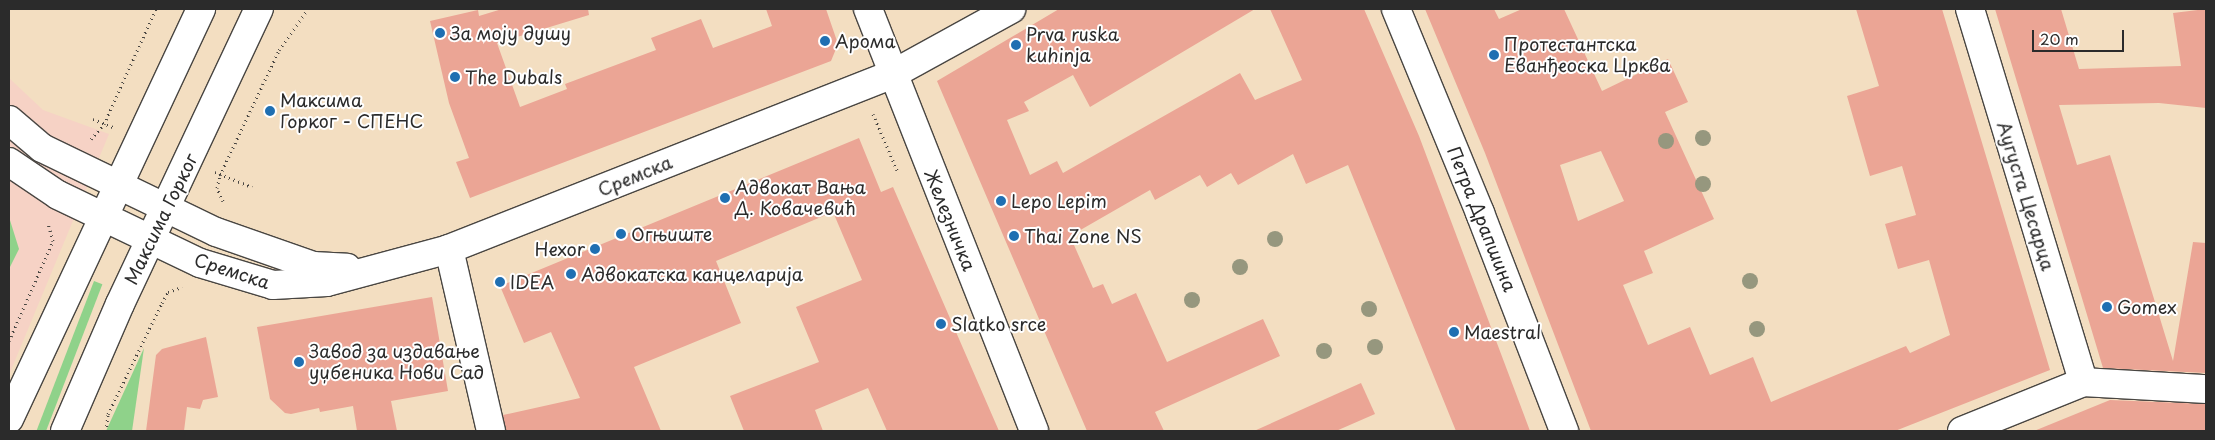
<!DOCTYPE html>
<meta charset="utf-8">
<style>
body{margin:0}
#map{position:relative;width:2215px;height:440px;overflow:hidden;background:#f3dec1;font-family:"Playpen Sans",sans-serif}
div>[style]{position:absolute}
.built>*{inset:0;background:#f6d2c5}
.green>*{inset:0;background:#8fd28a;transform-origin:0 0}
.building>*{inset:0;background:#eba595}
.path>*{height:3px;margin-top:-1.5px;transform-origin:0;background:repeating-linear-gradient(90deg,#494642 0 1px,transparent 0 5px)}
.roads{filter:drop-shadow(1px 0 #494642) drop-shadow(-1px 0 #494642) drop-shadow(0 1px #494642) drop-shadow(0 -1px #494642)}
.minor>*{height:28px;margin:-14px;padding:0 14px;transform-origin:14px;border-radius:14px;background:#fff}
.trees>*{width:16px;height:16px;margin:-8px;border-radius:50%;background:#96977e}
.dots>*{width:14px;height:14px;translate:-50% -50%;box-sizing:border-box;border:2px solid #fff;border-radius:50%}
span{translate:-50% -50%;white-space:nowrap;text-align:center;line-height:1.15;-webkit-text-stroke:4px #fff;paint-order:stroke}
.poi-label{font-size:18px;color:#2b2b2b}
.left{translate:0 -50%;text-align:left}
.right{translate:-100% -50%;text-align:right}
.street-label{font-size:18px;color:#2b2b2b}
.frame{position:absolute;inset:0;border:10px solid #2b2b2b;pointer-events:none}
.scale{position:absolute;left:2032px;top:30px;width:92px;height:22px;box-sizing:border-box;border:2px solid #2b2b2b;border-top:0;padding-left:6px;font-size:15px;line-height:18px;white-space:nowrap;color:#2b2b2b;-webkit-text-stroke:4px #fff;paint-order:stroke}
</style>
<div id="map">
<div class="built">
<i style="clip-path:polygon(9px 78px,43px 110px,109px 134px,9px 375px)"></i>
</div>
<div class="green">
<i style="clip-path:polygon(9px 217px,19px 249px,9px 269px)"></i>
<i style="left:94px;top:281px;width:9px;height:165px;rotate:21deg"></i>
<i style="clip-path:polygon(144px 348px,132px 431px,106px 431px)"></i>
</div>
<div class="building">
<i style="clip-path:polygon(502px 9px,588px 9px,589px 15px,497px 43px,520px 107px,567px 89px,565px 84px,656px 50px,651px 38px,701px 19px,713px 48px,772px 26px,766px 9px,826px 9px,838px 44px,831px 61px,470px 198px,456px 162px,469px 158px,449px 103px,430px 21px,478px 10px,479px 16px)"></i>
<i style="clip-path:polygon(1059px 9px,1255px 9px,1090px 107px,1073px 75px,1024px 102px,1029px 111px,1007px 120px,1030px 175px,1057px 161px,1063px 173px,1240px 73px,1255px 100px,1302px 80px,1270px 9px,1364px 9px,1419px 136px,1530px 431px,1456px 431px,1348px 165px,1306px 184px,1293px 154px,1238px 185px,1231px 173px,1207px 187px,1200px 175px,1155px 200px,1150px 190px,1070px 236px,1093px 288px,1103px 284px,1112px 304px,1136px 293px,1167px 362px,1263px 319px,1280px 356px,1155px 412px,1164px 431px,1087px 431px,937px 81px)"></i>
<i style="clip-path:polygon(evenodd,1425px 9px,1494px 9px,1499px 19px,1522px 9px,1564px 9px,1602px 91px,1668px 59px,1688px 102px,1665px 112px,1714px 219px,1644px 251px,1653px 273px,1623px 285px,1648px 345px,1690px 327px,1710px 375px,1753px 357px,1771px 402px,1906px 346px,1910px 353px,1950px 335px,1929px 260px,1898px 269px,1885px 224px,1916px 215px,1902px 166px,1870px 176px,1847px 96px,1879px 86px,1856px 9px,1942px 9px,2050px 370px,1895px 431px,1591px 431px,1485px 153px,1425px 9px,1601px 151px,1624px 201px,1578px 221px,1560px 165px,1601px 151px)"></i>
<i style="clip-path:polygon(1995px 9px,2061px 9px,2079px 69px,2181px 66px,2173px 13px,2206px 9px,2206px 108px,2159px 103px,2059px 105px,2077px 165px,2110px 155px,2173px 361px,2193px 242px,2206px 243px,2206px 373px,2103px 368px)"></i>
<i style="clip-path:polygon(859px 138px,881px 192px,893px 187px,999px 431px,887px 431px,868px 388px,815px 410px,823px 431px,744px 431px,730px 396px,819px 362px,796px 307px,862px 280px,833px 212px,716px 261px,741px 323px,634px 367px,661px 431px,506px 431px,503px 415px,580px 398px,551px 332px,524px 343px,500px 286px)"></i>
<i style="clip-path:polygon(432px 297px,448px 391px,391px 401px,397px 431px,357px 431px,353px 406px,320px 412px,319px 408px,291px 414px,285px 413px,270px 399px,257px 327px)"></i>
<i style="clip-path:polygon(206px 337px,218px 397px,203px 400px,200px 409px,187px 407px,184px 431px,146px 431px,156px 355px,162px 349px)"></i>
<i style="clip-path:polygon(1361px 383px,1375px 414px,1336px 431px,1254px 431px)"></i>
<i style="clip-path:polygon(2110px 400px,2206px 404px,2206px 431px,2034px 431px)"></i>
</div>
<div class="path">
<i style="left:873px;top:114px;width:61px;rotate:66.8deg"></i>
<i style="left:93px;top:119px;width:22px;rotate:22deg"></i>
<i style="left:91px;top:139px;width:20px;rotate:-49deg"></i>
<i style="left:104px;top:124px;width:126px;rotate:-65.7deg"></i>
<i style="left:215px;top:172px;width:40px;rotate:22deg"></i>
<i style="left:223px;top:201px;width:14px;rotate:-115deg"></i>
<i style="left:217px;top:188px;width:13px;rotate:-77deg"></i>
<i style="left:220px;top:175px;width:138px;rotate:-64.7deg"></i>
<i style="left:279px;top:50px;width:50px;rotate:-54.7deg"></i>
<i style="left:9px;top:341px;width:109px;rotate:-66.3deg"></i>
<i style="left:53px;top:241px;width:18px;rotate:-106deg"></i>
<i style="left:106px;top:431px;width:17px;rotate:-83deg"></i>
<i style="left:108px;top:414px;width:123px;rotate:-64.1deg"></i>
<i style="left:162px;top:303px;width:13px;rotate:-61deg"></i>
<i style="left:168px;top:292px;width:15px;rotate:-20deg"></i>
</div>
<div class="roads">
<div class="minor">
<i style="left:868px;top:9px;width:453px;rotate:68.5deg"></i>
<i style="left:1396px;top:9px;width:221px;rotate:67.6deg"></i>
<i style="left:1480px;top:213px;width:234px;rotate:68.9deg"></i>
<i style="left:1970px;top:9px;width:390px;rotate:73.1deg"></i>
<i style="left:9px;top:120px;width:43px;rotate:40.3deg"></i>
<i style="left:42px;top:148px;width:193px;rotate:25.8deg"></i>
<i style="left:216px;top:232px;width:103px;rotate:19.3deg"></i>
<i style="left:313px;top:266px;width:34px;rotate:3deg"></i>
<i style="left:9px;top:162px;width:59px;rotate:34deg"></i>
<i style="left:58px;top:195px;width:157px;rotate:25.6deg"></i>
<i style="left:200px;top:263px;width:76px;rotate:16.8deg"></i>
<i style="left:273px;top:285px;width:54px;rotate:-3.2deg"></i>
<i style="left:327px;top:282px;width:126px;rotate:-15.1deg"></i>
<i style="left:449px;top:249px;width:477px;rotate:-21.5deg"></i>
<i style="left:893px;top:74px;width:135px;rotate:-28.8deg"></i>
<i style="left:449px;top:249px;width:187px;rotate:77deg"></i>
<i style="left:9px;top:419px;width:453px;rotate:-64.9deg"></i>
<i style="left:65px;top:431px;width:138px;rotate:-66.6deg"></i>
<i style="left:120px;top:304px;width:326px;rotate:-64.8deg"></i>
<i style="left:1962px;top:431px;width:131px;rotate:-22deg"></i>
<i style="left:2083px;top:382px;width:123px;rotate:3.3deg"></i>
</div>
</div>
<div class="trees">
<i style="left:1703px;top:138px"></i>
<i style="left:1666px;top:141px"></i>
<i style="left:1703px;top:184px"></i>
<i style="left:1275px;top:239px"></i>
<i style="left:1240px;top:267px"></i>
<i style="left:1750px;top:281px"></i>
<i style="left:1192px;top:300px"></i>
<i style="left:1369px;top:309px"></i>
<i style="left:1757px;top:329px"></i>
<i style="left:1375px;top:347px"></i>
<i style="left:1324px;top:351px"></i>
</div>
<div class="dots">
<i style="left:440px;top:33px;background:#1f6fb2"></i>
<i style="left:825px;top:41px;background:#1f6fb2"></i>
<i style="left:1016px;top:45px;background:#1f6fb2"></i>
<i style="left:1494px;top:55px;background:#1f6fb2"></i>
<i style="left:455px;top:77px;background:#1f6fb2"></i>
<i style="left:270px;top:111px;background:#1f6fb2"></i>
<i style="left:725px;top:198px;background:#1f6fb2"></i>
<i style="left:1001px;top:201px;background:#1f6fb2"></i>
<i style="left:621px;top:234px;background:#1f6fb2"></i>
<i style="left:1014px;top:236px;background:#1f6fb2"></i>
<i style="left:595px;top:249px;background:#1f6fb2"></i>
<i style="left:571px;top:274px;background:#1f6fb2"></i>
<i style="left:500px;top:282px;background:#1f6fb2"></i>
<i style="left:2107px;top:307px;background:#1f6fb2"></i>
<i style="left:941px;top:324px;background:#1f6fb2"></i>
<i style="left:1454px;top:332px;background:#1f6fb2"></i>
<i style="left:299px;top:362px;background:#1f6fb2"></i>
</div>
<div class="poi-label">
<span class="left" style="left:450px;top:33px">За моју душу</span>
<span class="left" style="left:1026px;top:45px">Prva ruska<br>kuhinja</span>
<span class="left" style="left:835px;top:41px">Арома</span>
<span class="left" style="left:1504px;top:55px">Протестантска<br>Еванђеоска Црква</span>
<span class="left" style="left:465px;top:77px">The Dubals</span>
<span class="left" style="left:280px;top:111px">Максима<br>Горког - СПЕНС</span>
<span class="left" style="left:735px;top:198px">Адвокат Вања<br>Д. Ковачевић</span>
<span class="left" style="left:1011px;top:201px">Lepo Lepim</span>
<span class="left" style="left:631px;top:234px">Огњиште</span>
<span class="left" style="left:1024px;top:236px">Thai Zone NS</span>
<span class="right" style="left:585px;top:249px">Hexor</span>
<span class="left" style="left:581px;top:274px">Адвокатска канцеларија</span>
<span class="left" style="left:510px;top:282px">IDEA</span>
<span class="left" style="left:2117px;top:307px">Gomex</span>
<span class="left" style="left:951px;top:324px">Slatko srce</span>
<span class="left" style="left:1464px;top:332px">Maestral</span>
<span class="left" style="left:309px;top:362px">Завод за издавање<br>уџбеника Нови Сад</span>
</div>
<div class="street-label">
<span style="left:635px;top:176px;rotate:-22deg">Сремска</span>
<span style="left:2026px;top:196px;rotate:73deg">Аугуста Цесарца</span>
<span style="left:161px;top:219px;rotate:-64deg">Максима Горког</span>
<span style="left:1482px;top:219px;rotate:68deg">Петра Драпшина</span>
<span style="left:950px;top:220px;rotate:68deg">Железничка</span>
<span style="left:232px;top:271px;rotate:18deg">Сремска</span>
</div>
<div class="frame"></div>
<div class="scale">20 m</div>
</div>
